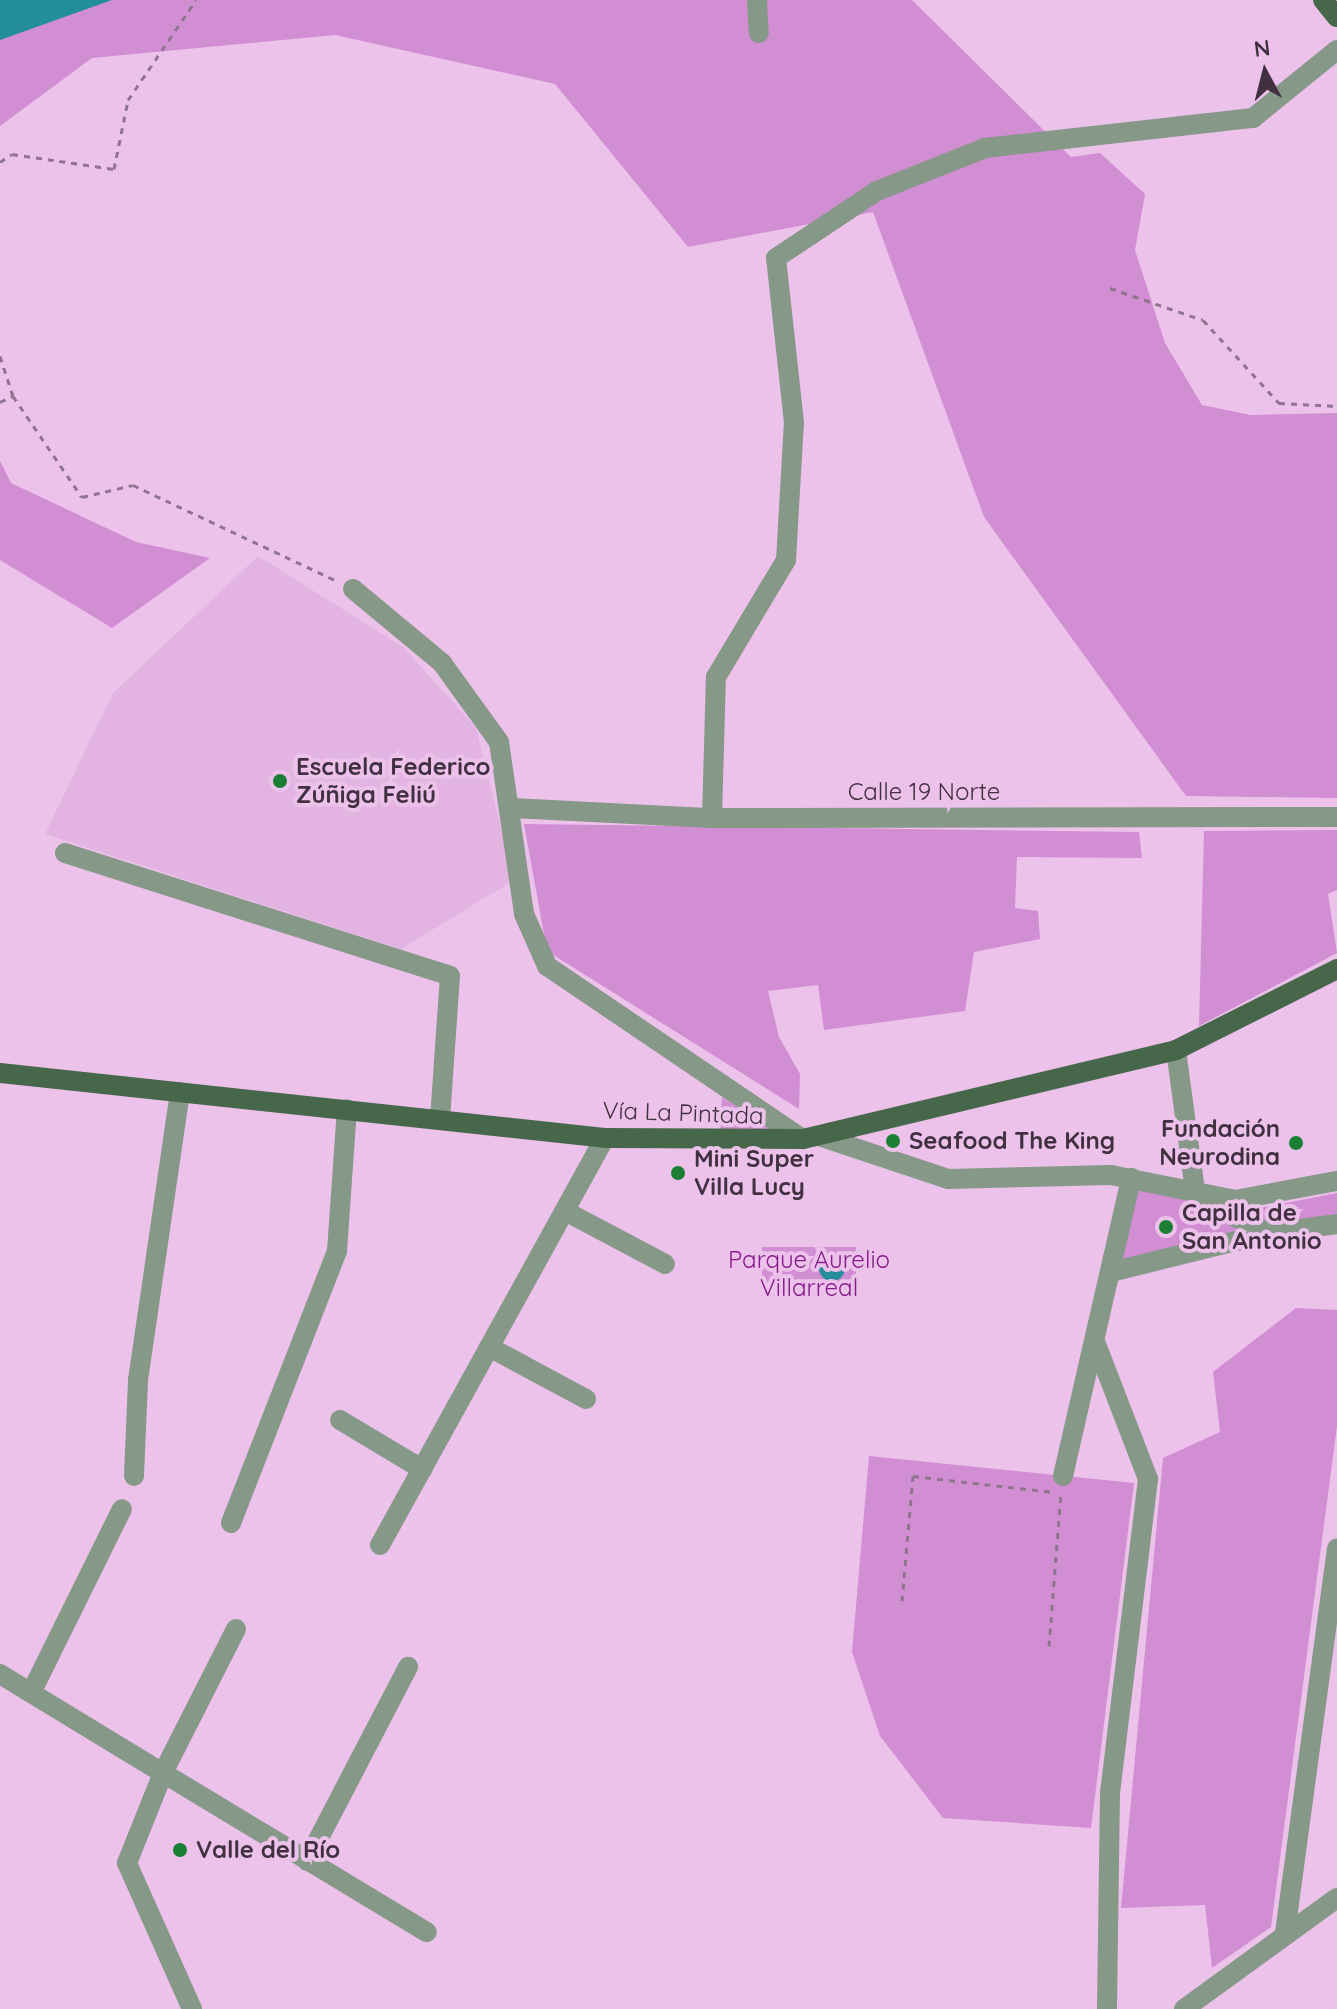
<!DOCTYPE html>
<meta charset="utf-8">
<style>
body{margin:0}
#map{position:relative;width:1337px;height:2009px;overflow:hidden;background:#ecc2eb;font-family:Quicksand,sans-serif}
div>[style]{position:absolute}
.built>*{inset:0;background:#e3b4e2}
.green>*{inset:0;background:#d28ed2;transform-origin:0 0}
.water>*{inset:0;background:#248d9a}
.round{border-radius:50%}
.path>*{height:3px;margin-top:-1.5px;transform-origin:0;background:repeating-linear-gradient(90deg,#90748f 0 6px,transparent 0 12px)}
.minor>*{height:20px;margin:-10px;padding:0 10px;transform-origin:10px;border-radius:10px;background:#869887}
.major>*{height:20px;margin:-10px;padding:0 10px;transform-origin:10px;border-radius:10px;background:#47674a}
.dots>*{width:22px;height:22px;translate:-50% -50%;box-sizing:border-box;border:4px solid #ecc2eb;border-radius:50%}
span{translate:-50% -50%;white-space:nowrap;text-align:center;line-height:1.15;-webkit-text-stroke:8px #ecc2eb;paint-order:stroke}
.poi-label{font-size:24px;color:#413040;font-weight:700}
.left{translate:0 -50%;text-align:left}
.right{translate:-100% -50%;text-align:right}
.street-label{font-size:24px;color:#413040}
.park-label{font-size:24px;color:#851c88}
.north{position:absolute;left:1225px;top:32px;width:80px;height:80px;-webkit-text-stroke:6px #ecc2eb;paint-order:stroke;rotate:353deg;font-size:22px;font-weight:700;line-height:32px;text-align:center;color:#413040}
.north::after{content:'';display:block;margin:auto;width:28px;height:36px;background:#413040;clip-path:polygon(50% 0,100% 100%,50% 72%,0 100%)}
</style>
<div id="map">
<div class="built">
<i style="clip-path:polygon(258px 556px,403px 647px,476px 728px,514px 880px,401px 949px,45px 834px,113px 693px)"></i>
</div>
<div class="green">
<i style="clip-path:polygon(0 0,912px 0,1071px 157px,1100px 153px,1145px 194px,1135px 250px,1165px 343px,1202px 405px,1251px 415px,1337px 413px,1337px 798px,1186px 796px,984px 517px,873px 212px,688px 247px,555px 84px,335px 35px,92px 58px,0 126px)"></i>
<i style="clip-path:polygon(0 461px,11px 483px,136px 542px,210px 558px,112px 628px,0 560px)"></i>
<i style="clip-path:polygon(524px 824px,1139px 832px,1142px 858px,1017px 857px,1015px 908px,1038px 911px,1040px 939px,974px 952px,965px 1011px,824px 1030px,818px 985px,768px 991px,779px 1037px,800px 1074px,799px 1109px,547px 951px)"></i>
<i style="clip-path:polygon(1337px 830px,1337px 890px,1328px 894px,1337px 953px,1199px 1026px,1204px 831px)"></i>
<i style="clip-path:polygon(722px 1097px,777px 1133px,720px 1136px)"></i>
<i style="clip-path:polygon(1135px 1185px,1194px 1201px,1251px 1231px,1119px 1261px)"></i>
<i style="clip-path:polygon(1337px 1193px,1337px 1215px,1273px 1228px,1254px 1223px,1249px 1210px)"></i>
<i style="left:856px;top:1247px;width:49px;height:94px;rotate:90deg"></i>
<i style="clip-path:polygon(1296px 1308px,1337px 1310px,1337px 1426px,1271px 1927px,1212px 1968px,1205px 1905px,1121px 1908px,1163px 1458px,1220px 1432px,1213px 1372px)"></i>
<i style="clip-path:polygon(869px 1456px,1134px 1483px,1091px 1828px,943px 1818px,880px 1736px,852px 1652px)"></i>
</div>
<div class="water">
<i style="clip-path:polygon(0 0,112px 0,0 40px)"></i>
<i class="round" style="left:819px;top:1255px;width:26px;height:26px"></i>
</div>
<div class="path">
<i style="left:0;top:162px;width:14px;rotate:-34deg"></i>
<i style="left:12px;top:154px;width:103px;rotate:8.4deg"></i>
<i style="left:114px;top:169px;width:70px;rotate:-78.5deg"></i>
<i style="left:128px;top:100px;width:121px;rotate:-55.8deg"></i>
<i style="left:1110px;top:288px;width:98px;rotate:19deg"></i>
<i style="left:1203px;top:320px;width:113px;rotate:47.5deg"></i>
<i style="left:1279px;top:403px;width:58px;rotate:3deg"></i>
<i style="left:0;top:356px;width:42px;rotate:72deg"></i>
<i style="left:13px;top:396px;width:122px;rotate:55.7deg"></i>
<i style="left:82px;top:497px;width:52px;rotate:-13.2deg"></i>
<i style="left:133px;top:485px;width:223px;rotate:25.2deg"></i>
<i style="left:0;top:402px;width:14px;rotate:-25deg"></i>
<i style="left:902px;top:1601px;width:125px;rotate:-85deg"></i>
<i style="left:913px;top:1476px;width:142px;rotate:6.5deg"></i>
<i style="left:1049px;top:1646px;width:154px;rotate:-85.5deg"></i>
</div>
<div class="minor">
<i style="left:757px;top:0;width:33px;rotate:87deg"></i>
<i style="left:353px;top:589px;width:116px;rotate:39.7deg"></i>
<i style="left:442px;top:663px;width:97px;rotate:54.2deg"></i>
<i style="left:499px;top:742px;width:174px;rotate:81.7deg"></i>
<i style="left:524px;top:914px;width:57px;rotate:66.1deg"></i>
<i style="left:547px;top:966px;width:309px;rotate:34.1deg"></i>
<i style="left:512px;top:808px;width:200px;rotate:2.9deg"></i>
<i style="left:712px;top:818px;width:625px;rotate:-0.09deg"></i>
<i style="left:712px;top:818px;width:141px;rotate:-88.4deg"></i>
<i style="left:716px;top:677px;width:136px;rotate:-59.1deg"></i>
<i style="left:786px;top:560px;width:137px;rotate:-86.7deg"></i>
<i style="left:794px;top:423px;width:166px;rotate:-96.2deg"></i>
<i style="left:776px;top:258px;width:121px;rotate:-33.6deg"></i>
<i style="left:877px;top:191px;width:116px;rotate:-21.7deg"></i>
<i style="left:985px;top:148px;width:270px;rotate:-6.4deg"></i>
<i style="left:1253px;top:118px;width:108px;rotate:-39deg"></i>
<i style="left:65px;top:853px;width:404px;rotate:17.7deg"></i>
<i style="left:450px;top:976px;width:143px;rotate:94deg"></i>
<i style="left:1176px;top:1050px;width:149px;rotate:82.3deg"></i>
<i style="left:822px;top:1137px;width:133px;rotate:18.4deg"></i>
<i style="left:948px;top:1179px;width:163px;rotate:-1.4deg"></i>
<i style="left:1111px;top:1175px;width:126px;rotate:11.4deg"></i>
<i style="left:1235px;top:1200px;width:104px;rotate:-10.6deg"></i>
<i style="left:1203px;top:1202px;width:73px;rotate:25.2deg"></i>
<i style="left:1269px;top:1233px;width:69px;rotate:-7.5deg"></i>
<i style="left:565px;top:1211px;width:113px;rotate:27.9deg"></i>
<i style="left:1115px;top:1271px;width:159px;rotate:-13.9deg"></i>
<i style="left:1096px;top:1344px;width:145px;rotate:68.9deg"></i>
<i style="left:1148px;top:1479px;width:315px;rotate:96.9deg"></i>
<i style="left:1110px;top:1792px;width:217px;rotate:90.8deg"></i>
<i style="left:489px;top:1347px;width:110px;rotate:28.2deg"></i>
<i style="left:340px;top:1420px;width:96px;rotate:30.9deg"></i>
<i style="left:134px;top:1476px;width:96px;rotate:-87.6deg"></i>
<i style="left:138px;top:1380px;width:291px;rotate:-81.7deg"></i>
<i style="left:1063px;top:1476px;width:306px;rotate:-77.1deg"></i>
<i style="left:231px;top:1523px;width:292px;rotate:-68.7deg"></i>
<i style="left:337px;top:1251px;width:142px;rotate:-86deg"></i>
<i style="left:380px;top:1545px;width:465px;rotate:-61.1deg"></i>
<i style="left:236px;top:1629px;width:161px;rotate:116.9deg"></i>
<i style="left:163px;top:1773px;width:308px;rotate:31.1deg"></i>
<i style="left:0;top:1674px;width:191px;rotate:31.3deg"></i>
<i style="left:163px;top:1773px;width:97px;rotate:111.8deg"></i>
<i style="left:127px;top:1863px;width:160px;rotate:66deg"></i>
<i style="left:31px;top:1693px;width:205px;rotate:-63.7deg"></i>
<i style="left:307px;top:1861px;width:219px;rotate:-62.5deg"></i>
<i style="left:1285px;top:1933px;width:388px;rotate:-82.3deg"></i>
<i style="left:1184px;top:2009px;width:189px;rotate:-36deg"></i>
</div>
<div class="major">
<i style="left:1323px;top:0;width:22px;rotate:51deg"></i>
<i style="left:0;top:1073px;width:608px;rotate:6.13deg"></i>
<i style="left:605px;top:1138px;width:198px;rotate:0.3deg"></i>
<i style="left:803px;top:1139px;width:383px;rotate:-13.4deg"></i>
<i style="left:1176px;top:1050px;width:180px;rotate:-26.7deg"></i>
</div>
<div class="dots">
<i style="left:280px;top:781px;background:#1b7f33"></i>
<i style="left:893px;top:1141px;background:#1b7f33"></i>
<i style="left:1296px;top:1143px;background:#1b7f33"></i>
<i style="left:678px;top:1173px;background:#1b7f33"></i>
<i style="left:1166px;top:1227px;background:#1b7f33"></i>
<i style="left:180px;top:1850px;background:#1b7f33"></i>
</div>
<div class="poi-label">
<span class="left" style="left:296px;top:781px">Escuela Federico<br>Zúñiga Feliú</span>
<span class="right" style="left:1280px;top:1143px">Fundación<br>Neurodina</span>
<span class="left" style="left:909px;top:1141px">Seafood The King</span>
<span class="left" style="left:694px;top:1173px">Mini Super<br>Villa Lucy</span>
<span class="left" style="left:1182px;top:1227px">Capilla de<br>San Antonio</span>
<span class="left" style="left:196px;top:1850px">Valle del Río</span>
</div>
<div class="street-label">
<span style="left:924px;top:792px">Calle 19 Norte</span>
<span style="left:683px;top:1113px;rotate:2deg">Vía La Pintada</span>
</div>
<div class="park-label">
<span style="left:809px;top:1274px">Parque Aurelio<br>Villarreal</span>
</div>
<div class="north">N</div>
</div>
